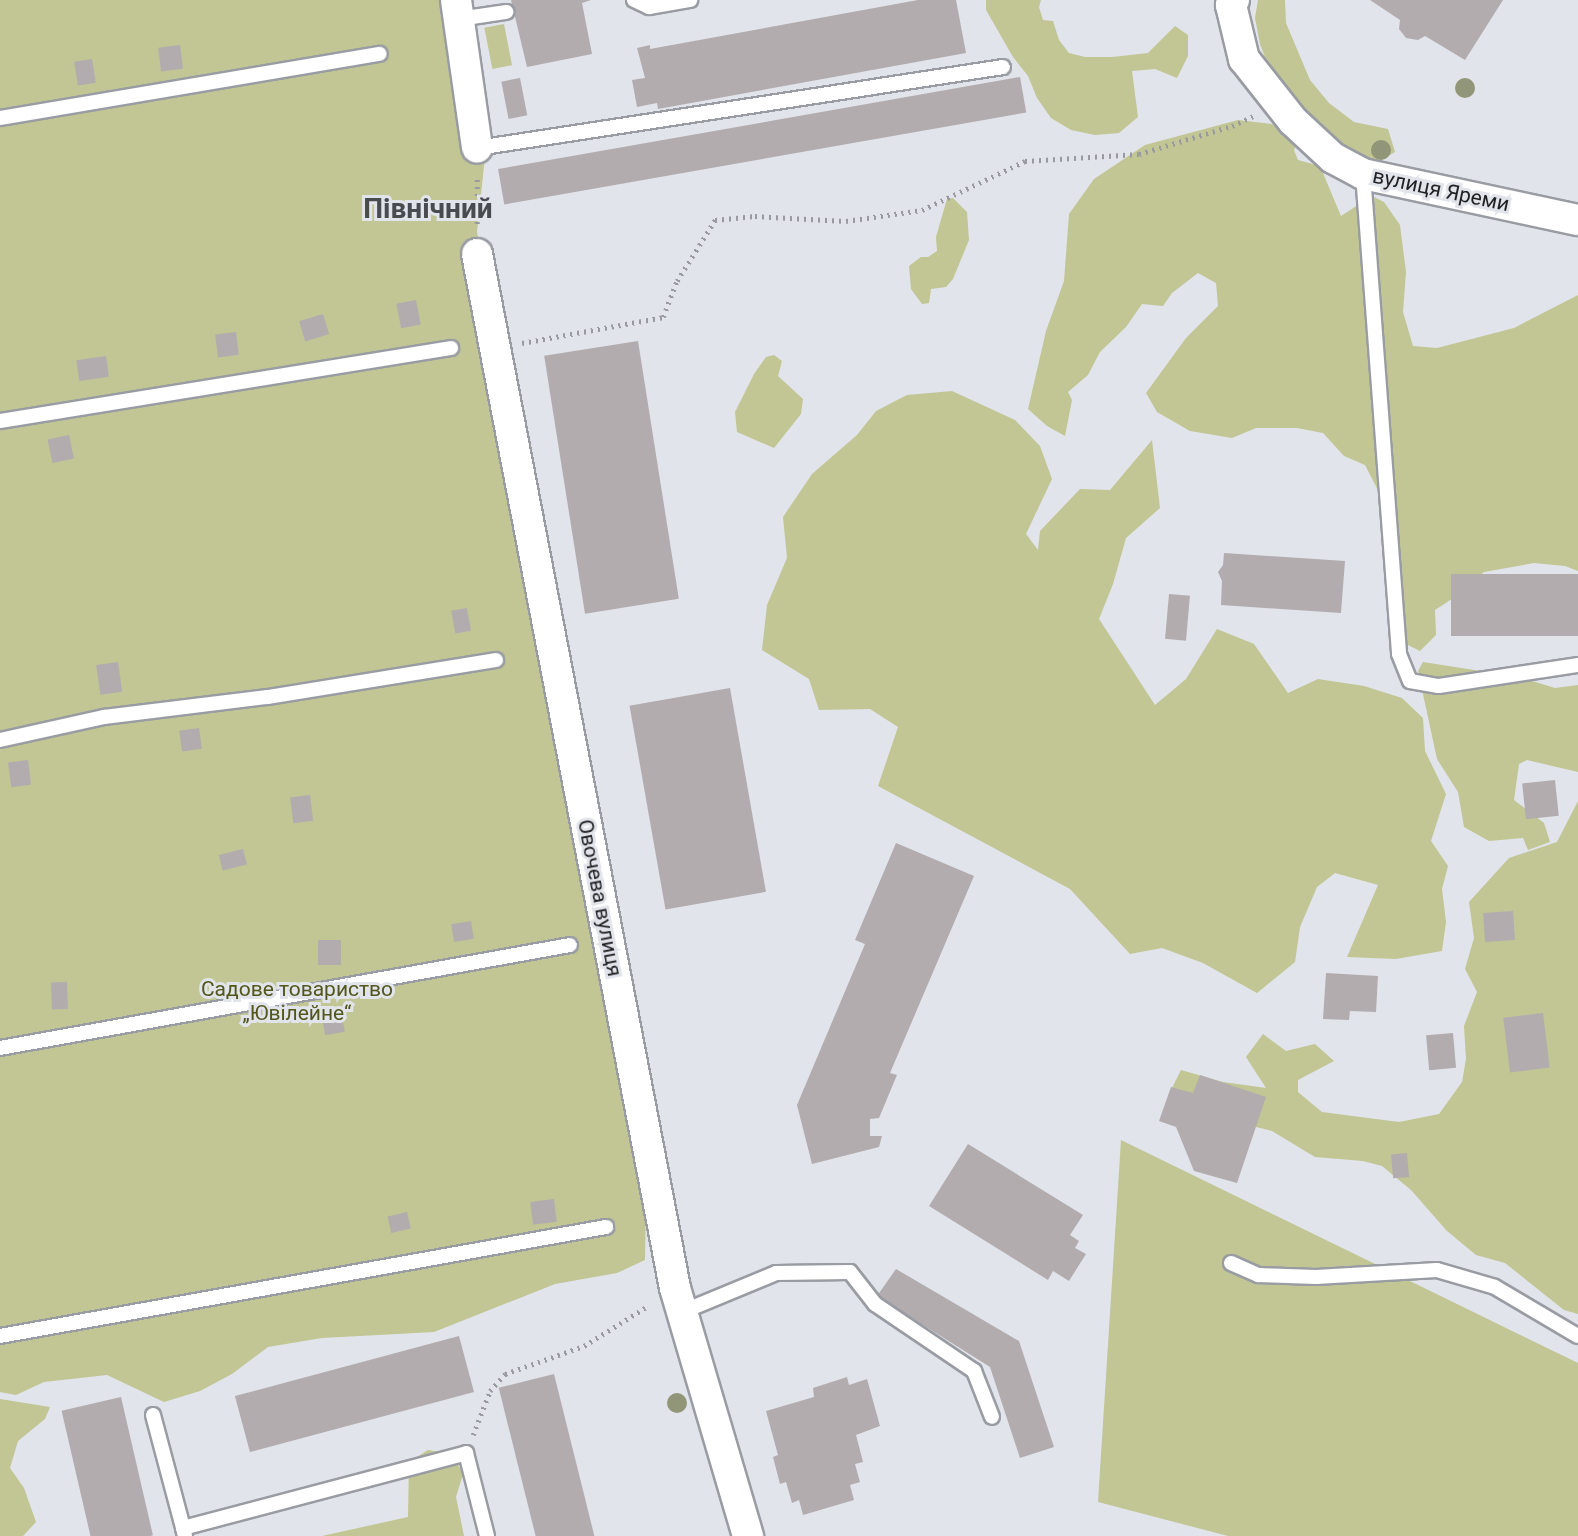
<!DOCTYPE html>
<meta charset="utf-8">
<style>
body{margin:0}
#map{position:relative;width:1578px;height:1536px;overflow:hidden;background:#e1e4ea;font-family:Roboto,sans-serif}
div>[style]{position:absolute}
.green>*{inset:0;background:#c1c694;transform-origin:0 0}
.building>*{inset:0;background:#b2acaf;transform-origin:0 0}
.path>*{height:4.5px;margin-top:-2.25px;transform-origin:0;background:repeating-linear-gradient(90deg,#989a9f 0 2px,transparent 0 7px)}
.roads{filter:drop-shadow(2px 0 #999ca2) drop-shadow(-2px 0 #999ca2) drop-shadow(0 2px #999ca2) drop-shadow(0 -2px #999ca2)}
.lane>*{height:14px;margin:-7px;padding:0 7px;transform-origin:7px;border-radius:7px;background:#fff}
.street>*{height:30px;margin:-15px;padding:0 15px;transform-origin:15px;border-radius:15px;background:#fff}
.trees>*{width:20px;height:20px;margin:-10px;border-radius:50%;background:#929678}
span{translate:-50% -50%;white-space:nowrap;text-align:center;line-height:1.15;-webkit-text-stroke:6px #e1e4ea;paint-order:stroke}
.street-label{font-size:21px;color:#1f2022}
.park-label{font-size:21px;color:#52561a}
.district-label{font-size:28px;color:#484b50;font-weight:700}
</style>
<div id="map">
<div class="green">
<i style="clip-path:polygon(0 0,452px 0,485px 157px,477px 232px,646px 1203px,645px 1260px,617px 1273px,555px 1284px,434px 1332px,322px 1338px,268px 1347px,232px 1374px,200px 1391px,164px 1402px,107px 1375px,44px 1382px,16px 1395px,0 1392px)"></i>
<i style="clip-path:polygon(986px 0,1041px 0,1039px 7px,1043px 20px,1053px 21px,1059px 40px,1069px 53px,1085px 57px,1112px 57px,1148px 53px,1175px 26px,1188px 35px,1188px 56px,1177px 78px,1155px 69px,1132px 71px,1138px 117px,1119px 133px,1095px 135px,1071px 130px,1051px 118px,1037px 98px,1028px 76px,1013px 57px,986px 10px)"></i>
<i style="clip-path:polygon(1258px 0,1285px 0,1286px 23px,1310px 80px,1329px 103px,1354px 122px,1388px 129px,1395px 152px,1372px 166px,1329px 147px,1268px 65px,1260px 44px,1255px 18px)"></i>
<i style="left:504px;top:24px;width:42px;height:20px;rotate:79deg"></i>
<i style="clip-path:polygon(1238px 120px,1304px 128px,1294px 150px,1298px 160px,1320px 166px,1341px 216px,1372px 196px,1384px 202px,1400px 225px,1406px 272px,1403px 312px,1413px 346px,1437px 348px,1514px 328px,1578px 295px,1578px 571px,1565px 566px,1534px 563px,1484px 572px,1458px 595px,1435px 610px,1436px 635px,1420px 651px,1406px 644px,1392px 546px,1380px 518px,1382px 498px,1365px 465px,1344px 456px,1323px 433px,1297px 428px,1256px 428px,1232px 438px,1190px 431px,1157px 412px,1146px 393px,1186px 338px,1218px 306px,1216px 283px,1198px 273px,1172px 293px,1163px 306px,1142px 304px,1126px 327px,1100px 352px,1088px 375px,1068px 392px,1072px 400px,1065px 436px,1047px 426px,1028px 409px,1046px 331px,1064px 281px,1069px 214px,1094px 179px,1145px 145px)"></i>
<i style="clip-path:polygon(953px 198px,967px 212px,969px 240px,953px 279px,946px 287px,931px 289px,929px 303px,922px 304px,911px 289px,909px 266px,921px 257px,928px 257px,937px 251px,936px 237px,947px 199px)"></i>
<i style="clip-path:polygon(774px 355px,782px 361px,778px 376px,803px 399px,801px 414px,774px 448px,737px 432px,735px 412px,754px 374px,766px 357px)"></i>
<i style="clip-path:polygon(952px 391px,1015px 420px,1040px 446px,1052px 479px,1026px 534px,1038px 550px,1040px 531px,1080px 489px,1110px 490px,1152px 440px,1160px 508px,1126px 538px,1113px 584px,1099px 619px,1155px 705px,1186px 679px,1217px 629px,1254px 644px,1288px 693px,1318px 679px,1364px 686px,1402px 698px,1423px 718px,1425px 751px,1446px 794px,1431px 841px,1448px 866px,1442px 889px,1446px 922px,1442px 951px,1396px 959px,1347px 957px,1378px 885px,1335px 873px,1317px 887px,1300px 927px,1295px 962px,1257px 993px,1203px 963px,1162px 948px,1130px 954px,1070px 889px,878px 786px,898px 727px,870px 709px,819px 710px,809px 679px,762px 650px,767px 605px,787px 558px,783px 517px,812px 474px,857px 435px,876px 411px,907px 395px)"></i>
<i style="clip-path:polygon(1423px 662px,1519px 677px,1555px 688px,1578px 685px,1578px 772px,1527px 760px,1519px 764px,1514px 800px,1544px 823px,1550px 842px,1528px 850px,1523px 838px,1489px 841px,1464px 827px,1458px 792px,1437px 759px,1418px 671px)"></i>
<i style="clip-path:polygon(1578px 801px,1578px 1314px,1564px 1310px,1505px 1263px,1476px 1255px,1447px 1231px,1411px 1190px,1382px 1166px,1363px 1161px,1315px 1157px,1272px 1131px,1209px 1115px,1169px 1094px,1181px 1070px,1223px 1082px,1266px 1088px,1246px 1057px,1263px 1034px,1286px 1051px,1315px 1044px,1334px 1061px,1298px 1080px,1298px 1092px,1322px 1112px,1399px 1122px,1439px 1114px,1462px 1082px,1466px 1059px,1464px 1026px,1477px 992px,1465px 969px,1474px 938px,1469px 902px,1509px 858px,1557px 842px)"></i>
<i style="clip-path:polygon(1121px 1140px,1578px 1363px,1578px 1536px,1228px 1536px,1098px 1502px)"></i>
<i style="clip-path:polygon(0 1399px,50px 1407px,45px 1419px,18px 1441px,10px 1468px,24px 1488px,36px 1522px,23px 1536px,0 1536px)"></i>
<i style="clip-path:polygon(428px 1450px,452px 1454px,463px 1474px,456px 1497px,464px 1536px,322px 1536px,408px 1517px,409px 1462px)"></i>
</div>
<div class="building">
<i style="clip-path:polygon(511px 0,591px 0,582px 3px,592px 54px,527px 67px)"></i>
<i style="clip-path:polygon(918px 0,956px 0,966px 53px,658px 109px,657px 103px,637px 107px,632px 80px,645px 78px,637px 48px,650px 45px,650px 49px)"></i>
<i style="clip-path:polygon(1370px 0,1503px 0,1465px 60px,1425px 36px,1418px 40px,1406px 38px,1399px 29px,1400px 20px)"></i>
<i style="left:180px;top:45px;width:24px;height:22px;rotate:83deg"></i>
<i style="left:92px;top:59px;width:24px;height:18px;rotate:81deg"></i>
<i style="left:1020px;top:77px;width:36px;height:530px;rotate:80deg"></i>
<i style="left:520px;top:78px;width:38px;height:19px;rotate:79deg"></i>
<i style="left:416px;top:300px;width:25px;height:20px;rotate:79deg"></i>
<i style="left:323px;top:314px;width:21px;height:25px;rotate:73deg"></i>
<i style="left:236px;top:332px;width:23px;height:21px;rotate:83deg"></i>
<i style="left:638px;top:341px;width:261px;height:95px;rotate:81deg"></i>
<i style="left:106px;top:356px;width:21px;height:30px;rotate:82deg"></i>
<i style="left:69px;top:435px;width:24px;height:22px;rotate:78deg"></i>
<i style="clip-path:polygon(1224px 553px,1345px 561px,1341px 613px,1221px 605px,1222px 581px,1218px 572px,1223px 565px)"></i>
<i style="left:1578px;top:574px;width:62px;height:127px;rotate:90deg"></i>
<i style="left:1169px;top:594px;width:21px;height:45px;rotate:5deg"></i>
<i style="left:467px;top:608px;width:23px;height:16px;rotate:80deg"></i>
<i style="left:118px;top:662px;width:30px;height:22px;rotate:82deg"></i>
<i style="left:730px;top:688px;width:207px;height:102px;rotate:80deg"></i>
<i style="left:199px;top:728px;width:21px;height:20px;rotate:82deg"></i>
<i style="left:28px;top:760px;width:25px;height:20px;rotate:83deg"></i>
<i style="left:1555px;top:780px;width:36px;height:33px;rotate:84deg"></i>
<i style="left:310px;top:795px;width:26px;height:20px;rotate:83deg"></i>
<i style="clip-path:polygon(896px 843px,974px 876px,890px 1073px,897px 1075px,879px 1118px,870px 1119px,870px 1136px,882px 1136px,879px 1147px,812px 1164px,797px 1105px,865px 944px,855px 940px)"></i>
<i style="left:243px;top:849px;width:16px;height:25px;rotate:76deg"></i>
<i style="left:1513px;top:911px;width:29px;height:30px;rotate:86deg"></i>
<i style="left:471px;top:921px;width:18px;height:20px;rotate:81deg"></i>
<i style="left:318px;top:940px;width:23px;height:25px"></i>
<i style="clip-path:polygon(1326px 973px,1378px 976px,1376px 1012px,1350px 1011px,1349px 1020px,1323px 1019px)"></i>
<i style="left:67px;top:982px;width:27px;height:16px;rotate:88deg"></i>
<i style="left:341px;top:1010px;width:22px;height:20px;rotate:80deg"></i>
<i style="left:1543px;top:1013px;width:55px;height:40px;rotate:83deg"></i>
<i style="left:1453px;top:1033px;width:35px;height:27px;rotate:85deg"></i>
<i style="clip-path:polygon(1200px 1075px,1266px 1097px,1237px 1183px,1194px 1171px,1176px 1127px,1159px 1121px,1171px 1087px,1193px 1093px)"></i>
<i style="clip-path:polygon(968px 1144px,1083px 1215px,1070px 1235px,1079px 1241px,1075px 1248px,1086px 1254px,1069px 1281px,1053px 1271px,1048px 1280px,929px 1206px)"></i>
<i style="left:1407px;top:1153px;width:24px;height:16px;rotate:85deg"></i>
<i style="left:554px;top:1199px;width:23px;height:24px;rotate:83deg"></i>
<i style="left:407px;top:1212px;width:17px;height:20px;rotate:77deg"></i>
<i style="clip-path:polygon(896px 1269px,1019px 1341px,1054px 1447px,1020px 1458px,990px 1367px,877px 1296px)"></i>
<i style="left:459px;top:1336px;width:58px;height:232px;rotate:75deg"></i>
<i style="left:554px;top:1374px;width:167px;height:57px;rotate:76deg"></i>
<i style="clip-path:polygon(847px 1377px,849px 1385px,867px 1379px,880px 1426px,856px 1435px,863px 1462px,855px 1464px,860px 1482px,850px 1485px,854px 1500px,803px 1515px,799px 1500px,792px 1503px,786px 1482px,780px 1484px,773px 1457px,778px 1455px,766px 1411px,814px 1397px,813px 1388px)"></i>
<i style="left:121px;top:1397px;width:142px;height:61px;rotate:77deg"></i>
</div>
<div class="path">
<i style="left:477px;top:224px;width:48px;rotate:-90deg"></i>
<i style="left:522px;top:343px;width:143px;rotate:-10.4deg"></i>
<i style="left:663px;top:317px;width:39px;rotate:-69deg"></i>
<i style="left:677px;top:281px;width:72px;rotate:-58.1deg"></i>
<i style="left:715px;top:220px;width:40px;rotate:-5.7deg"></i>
<i style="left:755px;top:216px;width:91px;rotate:3.1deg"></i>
<i style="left:846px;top:221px;width:77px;rotate:-8.2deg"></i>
<i style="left:922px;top:210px;width:114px;rotate:-25.4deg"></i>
<i style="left:1025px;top:161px;width:114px;rotate:-3.5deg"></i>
<i style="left:1139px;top:154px;width:97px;rotate:-16.8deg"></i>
<i style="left:1232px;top:126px;width:23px;rotate:-25deg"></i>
<i style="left:473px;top:1435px;width:47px;rotate:-68.9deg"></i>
<i style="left:490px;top:1391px;width:23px;rotate:-49deg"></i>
<i style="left:505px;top:1374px;width:84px;rotate:-19.5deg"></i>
<i style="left:584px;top:1346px;width:75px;rotate:-32deg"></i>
</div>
<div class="roads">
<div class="lane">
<i style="left:634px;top:0;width:17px;rotate:25deg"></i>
<i style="left:649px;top:7px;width:42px;rotate:-9.7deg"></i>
<i style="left:459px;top:19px;width:48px;rotate:-8.5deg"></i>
<i style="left:0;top:118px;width:385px;rotate:-9.6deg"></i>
<i style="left:477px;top:148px;width:532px;rotate:-8.75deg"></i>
<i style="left:1363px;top:174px;width:481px;rotate:85.7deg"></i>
<i style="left:1399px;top:654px;width:29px;rotate:68deg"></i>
<i style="left:1410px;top:681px;width:29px;rotate:10deg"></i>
<i style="left:1439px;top:686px;width:141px;rotate:-8.6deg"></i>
<i style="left:0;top:421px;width:457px;rotate:-9.2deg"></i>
<i style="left:0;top:740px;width:107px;rotate:-12.5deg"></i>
<i style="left:104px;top:717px;width:165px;rotate:-7deg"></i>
<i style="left:268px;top:697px;width:231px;rotate:-9.2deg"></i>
<i style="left:0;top:1048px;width:579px;rotate:-10.24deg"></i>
<i style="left:1231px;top:1263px;width:30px;rotate:24deg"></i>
<i style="left:1258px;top:1275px;width:58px;rotate:2deg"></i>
<i style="left:1316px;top:1277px;width:121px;rotate:-3.3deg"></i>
<i style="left:1437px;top:1270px;width:60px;rotate:16.3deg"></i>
<i style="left:1495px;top:1287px;width:96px;rotate:30.6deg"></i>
<i style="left:682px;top:1312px;width:102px;rotate:-22.5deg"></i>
<i style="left:776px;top:1273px;width:74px;rotate:-0.8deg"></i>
<i style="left:850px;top:1272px;width:41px;rotate:52deg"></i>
<i style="left:875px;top:1304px;width:120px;rotate:34.1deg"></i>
<i style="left:974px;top:1371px;width:49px;rotate:68.6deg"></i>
<i style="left:0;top:1336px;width:616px;rotate:-10.2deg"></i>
<i style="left:153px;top:1415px;width:117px;rotate:75.1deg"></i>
<i style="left:185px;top:1536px;width:8px;rotate:-104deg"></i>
<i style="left:183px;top:1528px;width:293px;rotate:-14.8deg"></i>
<i style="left:466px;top:1453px;width:86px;rotate:75.8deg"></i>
</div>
<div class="street">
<i style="left:456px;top:0;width:149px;rotate:81.9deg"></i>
<i style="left:1234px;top:0;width:6px;rotate:121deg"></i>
<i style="left:1231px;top:5px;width:56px;rotate:76.5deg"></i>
<i style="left:1244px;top:59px;width:79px;rotate:51.7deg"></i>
<i style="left:1293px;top:121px;width:54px;rotate:42.8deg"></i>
<i style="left:1333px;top:158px;width:34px;rotate:28deg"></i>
<i style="left:1363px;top:174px;width:220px;rotate:12.1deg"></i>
<i style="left:477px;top:254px;width:1053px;rotate:79.16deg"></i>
<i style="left:675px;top:1288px;width:259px;rotate:73.6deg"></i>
</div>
</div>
<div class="trees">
<i style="left:1465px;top:88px"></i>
<i style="left:1381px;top:150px"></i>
<i style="left:677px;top:1403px"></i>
</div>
<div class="street-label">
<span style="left:1441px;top:190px;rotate:12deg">вулиця Яреми</span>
<span style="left:600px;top:898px;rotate:79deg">Овочева вулиця</span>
</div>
<div class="park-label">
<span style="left:297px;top:1001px">Садове товариство<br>„Ювілейне“</span>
</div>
<div class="district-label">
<span style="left:428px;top:209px">Північний</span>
</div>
</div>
